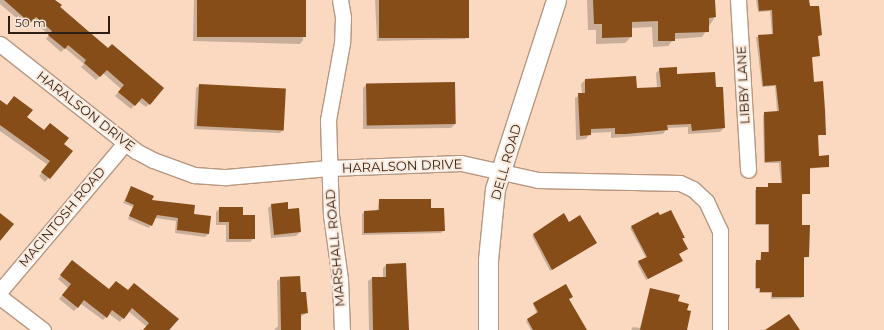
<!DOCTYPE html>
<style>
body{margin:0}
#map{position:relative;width:884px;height:330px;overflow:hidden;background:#fad9c0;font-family:Montserrat,sans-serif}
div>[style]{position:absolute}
.shadow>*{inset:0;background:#0003}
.building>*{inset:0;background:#874d18;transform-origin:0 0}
.roads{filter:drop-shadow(1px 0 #b79781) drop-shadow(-1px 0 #b79781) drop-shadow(0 1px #b79781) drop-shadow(0 -1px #b79781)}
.minor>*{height:15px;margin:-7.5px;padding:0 7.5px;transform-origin:7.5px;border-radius:7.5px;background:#fff}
.tertiary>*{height:19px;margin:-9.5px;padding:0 9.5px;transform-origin:9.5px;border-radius:9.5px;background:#fff}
span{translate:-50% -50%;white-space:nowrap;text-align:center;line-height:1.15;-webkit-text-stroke:4px #fde9da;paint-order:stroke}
.street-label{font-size:13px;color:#2b1f16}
.scale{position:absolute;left:8px;top:16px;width:102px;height:18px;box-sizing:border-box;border:2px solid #2b1f16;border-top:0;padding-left:5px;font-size:12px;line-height:14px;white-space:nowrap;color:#2b1f16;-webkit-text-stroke:3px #fde9da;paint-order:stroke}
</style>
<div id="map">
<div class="shadow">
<i style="clip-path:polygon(0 0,53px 0,108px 49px,149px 104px,146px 107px,138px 101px,131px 109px,115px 96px,121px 89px,103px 73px,96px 80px,81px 67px,84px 64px,65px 48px,61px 52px,46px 39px,49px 35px,32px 20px,26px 26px,0 4px)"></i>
<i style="clip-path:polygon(194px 0,305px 0,303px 40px,300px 44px,193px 41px)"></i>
<i style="clip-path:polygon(375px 0,468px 0,469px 35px,465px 39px,377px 41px)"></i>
<i style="clip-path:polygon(587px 0,714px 0,715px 17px,702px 37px,674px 39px,668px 46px,653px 47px,652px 27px,631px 28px,631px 37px,625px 43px,596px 44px,596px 30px,588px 30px)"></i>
<i style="clip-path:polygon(756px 0,808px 0,821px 35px,817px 37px,819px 56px,811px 58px,813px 83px,824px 134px,817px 136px,818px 157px,828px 166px,809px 169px,809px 193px,801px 195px,801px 226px,808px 257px,803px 258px,802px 298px,771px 299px,771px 293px,759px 293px,759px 289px,755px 289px,755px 263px,760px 261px,761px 253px,768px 253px,768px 225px,755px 225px,755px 190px,767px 188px,769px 184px,781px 184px,779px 163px,764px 163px,763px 115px,777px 112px,775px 86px,762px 87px,756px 37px,772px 35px,770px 11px,758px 12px)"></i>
<i style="clip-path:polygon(660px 69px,715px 88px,724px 128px,720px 132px,688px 134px,688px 127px,667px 128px,663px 134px,611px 138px,611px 132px,590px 133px,586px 139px,576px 140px,575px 98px,582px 94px,581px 84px,585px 80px,636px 90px,657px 88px,656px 73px)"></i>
<i style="clip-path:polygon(200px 85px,283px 130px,280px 133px,194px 129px,196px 88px)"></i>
<i style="clip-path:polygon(366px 85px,455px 124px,451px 128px,363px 129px,363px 88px)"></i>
<i style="clip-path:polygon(0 101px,72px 151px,45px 182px,39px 176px,48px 165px,0 131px)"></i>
<i style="clip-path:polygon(131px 187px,151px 201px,193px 215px,210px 217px,208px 234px,205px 237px,175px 233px,176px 221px,155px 218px,149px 228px,128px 219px,133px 207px,123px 203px)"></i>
<i style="clip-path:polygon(379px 200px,430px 209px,444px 230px,441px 233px,362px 235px,362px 214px,364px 212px,377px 212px)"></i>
<i style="clip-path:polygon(272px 205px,288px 210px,300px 232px,296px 236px,271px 238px,268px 208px)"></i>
<i style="clip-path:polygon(220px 208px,242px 216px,254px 238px,250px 242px,226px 242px,226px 225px,216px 225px,216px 212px)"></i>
<i style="clip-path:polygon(658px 213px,684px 237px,678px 254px,680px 262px,646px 280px,637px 263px,646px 258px,630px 228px)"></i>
<i style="clip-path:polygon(534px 235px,596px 243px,550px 271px,532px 236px)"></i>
<i style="clip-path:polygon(69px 265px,109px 290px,128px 291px,177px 319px,170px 330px,144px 330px,147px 327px,128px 311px,120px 322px,109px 314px,103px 320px,81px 304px,74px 311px,59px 299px,68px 288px,58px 279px)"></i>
<i style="clip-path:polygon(386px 265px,407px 330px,369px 330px,368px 281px,372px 278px,383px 278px,383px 268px)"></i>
<i style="clip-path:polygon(281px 278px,300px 293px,307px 313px,300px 317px,300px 330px,274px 330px,278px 326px,277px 281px)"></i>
<i style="clip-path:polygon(650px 289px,686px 311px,686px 330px,631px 330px,633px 327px,640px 328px)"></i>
<i style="clip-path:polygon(568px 299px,586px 330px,531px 330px,526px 321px,537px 314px,533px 304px)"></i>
</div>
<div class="building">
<i style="clip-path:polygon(4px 0,55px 0,62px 5px,60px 7px,108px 48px,112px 44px,164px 88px,150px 105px,142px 98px,135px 106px,118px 92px,124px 85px,107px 70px,100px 77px,84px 63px,86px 60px,68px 45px,65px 49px,48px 35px,52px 31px,36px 17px,30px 23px)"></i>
<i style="left:197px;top:0;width:109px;height:37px"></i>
<i style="left:379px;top:0;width:90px;height:38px"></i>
<i style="clip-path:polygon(593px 0,715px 0,716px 17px,709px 18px,709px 32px,675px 33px,675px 41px,658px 41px,658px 21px,632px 22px,632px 37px,602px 38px,602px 24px,594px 24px)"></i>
<i style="clip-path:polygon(758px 0,809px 0,810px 6px,819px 6px,822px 35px,818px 36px,820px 56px,812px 57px,814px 82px,823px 81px,825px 110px,826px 135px,818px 135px,819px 156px,829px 155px,829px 167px,810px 168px,810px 194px,802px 194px,802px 225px,810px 225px,809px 257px,804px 257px,804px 297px,772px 297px,772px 292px,760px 292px,760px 288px,756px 288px,756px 260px,761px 260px,761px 252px,769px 252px,769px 224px,756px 224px,756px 187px,768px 187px,768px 183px,782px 183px,781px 161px,765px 162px,764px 112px,779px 111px,776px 85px,763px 86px,758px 35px,773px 34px,772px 10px,759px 11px)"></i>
<i style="clip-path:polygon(677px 67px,677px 74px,715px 72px,716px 87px,723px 87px,725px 128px,692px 131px,691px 124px,667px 125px,668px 130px,626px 134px,615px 134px,615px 128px,591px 129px,591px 135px,580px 136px,578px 93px,585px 93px,585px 79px,636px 76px,637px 88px,661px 87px,659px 68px)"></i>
<i style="left:455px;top:82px;width:42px;height:89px;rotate:89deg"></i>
<i style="left:199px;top:84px;width:87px;height:42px;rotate:3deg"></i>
<i style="clip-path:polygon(14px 96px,33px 110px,27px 117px,44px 130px,50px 123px,69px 138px,64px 144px,73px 151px,50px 179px,41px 172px,50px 161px,0 125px,0 100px,7px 105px)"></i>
<i style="clip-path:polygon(131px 186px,154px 196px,152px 200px,195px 205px,194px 214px,211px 216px,209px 234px,177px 230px,178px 218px,157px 215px,152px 226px,129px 216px,134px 205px,125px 201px)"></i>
<i style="clip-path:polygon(379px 199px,431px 199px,431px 208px,444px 208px,445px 231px,364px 233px,364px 211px,379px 210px)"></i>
<i style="clip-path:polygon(288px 202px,288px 209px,299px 208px,301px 232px,274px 235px,271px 204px)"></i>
<i style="clip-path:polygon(219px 207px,243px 207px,243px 215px,255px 215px,255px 239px,229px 239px,229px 222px,219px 222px)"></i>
<i style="clip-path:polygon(671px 210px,685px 238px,682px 238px,688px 249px,679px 254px,683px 261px,648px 279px,638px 261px,647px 257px,631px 226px,658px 212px,660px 215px)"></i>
<i style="clip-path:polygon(0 213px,14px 224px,0 241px)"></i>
<i style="clip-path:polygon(564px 213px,569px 222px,580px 215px,597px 243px,552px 270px,533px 234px)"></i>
<i style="clip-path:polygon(72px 260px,109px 289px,116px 281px,128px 290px,134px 283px,179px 319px,169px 330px,143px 330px,149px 323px,132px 308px,124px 319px,112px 310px,107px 318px,84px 300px,78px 308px,62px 295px,71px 284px,60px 275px)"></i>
<i style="clip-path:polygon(406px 263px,409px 330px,373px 330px,372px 277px,386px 277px,386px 264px)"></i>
<i style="clip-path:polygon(300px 276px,301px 292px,306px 292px,308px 313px,301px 314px,301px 330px,281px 330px,280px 277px)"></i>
<i style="clip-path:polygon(566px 284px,573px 297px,569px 299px,587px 330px,533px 330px,527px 319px,538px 312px,533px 303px)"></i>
<i style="clip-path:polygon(650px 288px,680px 295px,678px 301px,689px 304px,687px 310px,691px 311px,687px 330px,640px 330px)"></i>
<i style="clip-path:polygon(789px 314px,800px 330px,765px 330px)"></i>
</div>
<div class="roads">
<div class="minor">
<i style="left:340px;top:0;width:17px;rotate:80deg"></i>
<i style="left:343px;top:17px;width:26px;rotate:92deg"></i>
<i style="left:342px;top:43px;width:78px;rotate:100.3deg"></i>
<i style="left:328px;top:120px;width:95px;rotate:88.2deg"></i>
<i style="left:331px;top:215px;width:65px;rotate:82deg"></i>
<i style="left:340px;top:279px;width:51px;rotate:87.8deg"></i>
<i style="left:738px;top:0;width:170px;rotate:86.6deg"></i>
<i style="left:0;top:44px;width:173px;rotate:38.2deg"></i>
<i style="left:136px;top:151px;width:19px;rotate:28deg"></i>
<i style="left:153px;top:160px;width:44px;rotate:20.1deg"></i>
<i style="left:194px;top:175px;width:32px;rotate:4deg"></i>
<i style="left:226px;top:177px;width:103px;rotate:-5deg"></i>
<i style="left:329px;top:168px;width:132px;rotate:-2.2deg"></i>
<i style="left:461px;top:163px;width:79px;rotate:12.4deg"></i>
<i style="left:538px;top:180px;width:142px;rotate:1.2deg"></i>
<i style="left:680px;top:183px;width:14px;rotate:25deg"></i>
<i style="left:693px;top:189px;width:18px;rotate:43deg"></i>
<i style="left:706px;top:201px;width:33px;rotate:65deg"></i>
<i style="left:720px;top:231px;width:99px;rotate:90deg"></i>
<i style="left:0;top:291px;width:194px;rotate:-49.8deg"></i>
<i style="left:0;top:297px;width:54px;rotate:37.5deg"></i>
</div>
<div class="tertiary">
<i style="left:488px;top:330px;width:70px;rotate:-90deg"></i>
<i style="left:488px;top:260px;width:71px;rotate:-84.4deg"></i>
<i style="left:495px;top:189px;width:199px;rotate:-72.1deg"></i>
</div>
</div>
<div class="street-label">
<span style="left:743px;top:85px;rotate:-93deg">LIBBY LANE</span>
<span style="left:86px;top:111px;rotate:38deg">HARALSON DRIVE</span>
<span style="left:506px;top:162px;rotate:-74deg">DELL ROAD</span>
<span style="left:402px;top:166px;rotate:-2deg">HARALSON DRIVE</span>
<span style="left:62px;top:217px;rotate:-50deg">MACINTOSH ROAD</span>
<span style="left:335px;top:248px;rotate:-95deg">MARSHALL ROAD</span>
</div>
<div class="scale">50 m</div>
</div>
